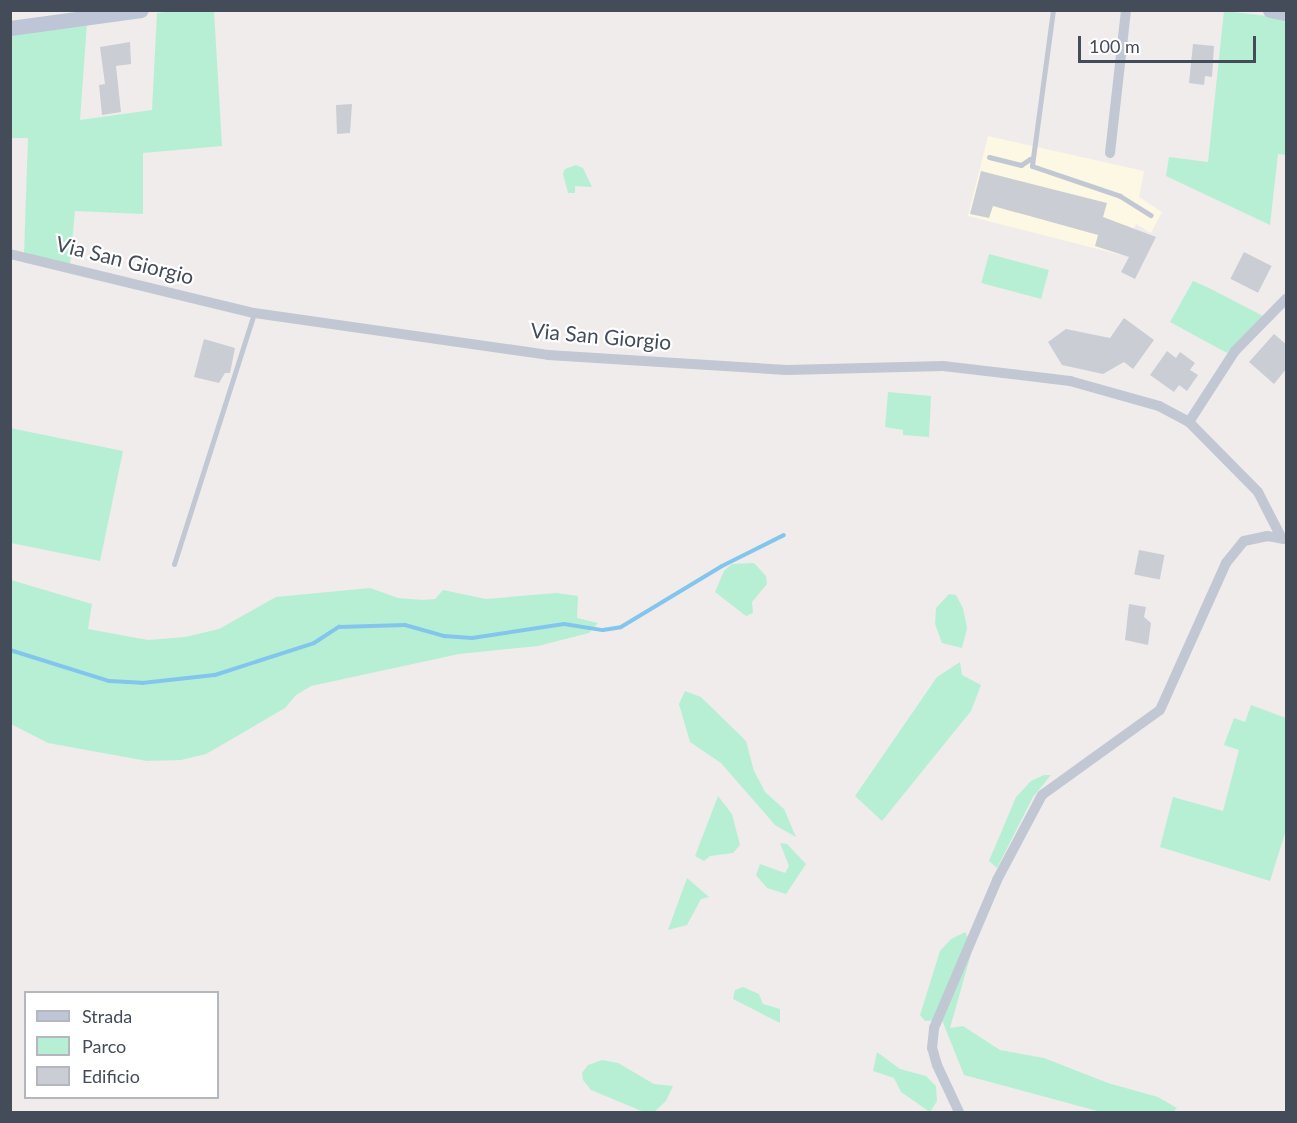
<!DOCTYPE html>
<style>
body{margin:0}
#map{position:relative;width:1297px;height:1123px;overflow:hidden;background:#efeceb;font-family:Lato,sans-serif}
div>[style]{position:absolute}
.commercial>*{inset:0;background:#fcf8e3}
.green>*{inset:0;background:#b7efd5;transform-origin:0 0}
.stream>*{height:4px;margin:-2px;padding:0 2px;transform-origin:2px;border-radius:2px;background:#83c6ed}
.building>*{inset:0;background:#cbcdd4;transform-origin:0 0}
.lane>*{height:5px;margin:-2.5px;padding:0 2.5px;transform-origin:2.5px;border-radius:2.5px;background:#c1c8d4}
.street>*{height:10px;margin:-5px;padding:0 5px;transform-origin:5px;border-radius:5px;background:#c1c8d4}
.secondary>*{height:15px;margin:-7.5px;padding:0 7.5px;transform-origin:7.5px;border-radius:7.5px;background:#bdc5d6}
span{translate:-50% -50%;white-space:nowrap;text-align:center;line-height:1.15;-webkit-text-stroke:4.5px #fff;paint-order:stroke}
.street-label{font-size:21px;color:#444c59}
.frame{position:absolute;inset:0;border:12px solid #444c59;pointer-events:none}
.legend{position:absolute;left:24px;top:991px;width:195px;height:108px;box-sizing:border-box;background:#fff;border:2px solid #b4b7bd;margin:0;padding:8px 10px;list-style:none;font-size:18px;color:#444c59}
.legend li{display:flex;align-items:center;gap:12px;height:30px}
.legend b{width:30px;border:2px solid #b4b7bd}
.scale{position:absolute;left:1078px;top:36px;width:178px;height:27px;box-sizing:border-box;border:3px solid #444c59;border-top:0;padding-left:8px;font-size:18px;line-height:21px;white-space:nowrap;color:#444c59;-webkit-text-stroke:4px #fff;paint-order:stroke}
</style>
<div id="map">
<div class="commercial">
<i style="clip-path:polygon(988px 136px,1144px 171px,1139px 197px,1162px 212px,1151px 233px,1136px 224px,1121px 255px,968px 216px)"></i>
</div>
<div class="green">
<i style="clip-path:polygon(181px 10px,214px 11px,222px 146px,143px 153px,143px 214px,75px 211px,70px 265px,24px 253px,28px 138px,11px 138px,11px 33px,87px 23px,80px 120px,152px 110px,157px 13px)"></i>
<i style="clip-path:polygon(1224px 11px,1286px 18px,1286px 155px,1278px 154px,1270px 225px,1166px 176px,1169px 157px,1208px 162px)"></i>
<i style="clip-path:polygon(576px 165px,583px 168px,592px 187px,575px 186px,575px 193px,568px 193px,563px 174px,565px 169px)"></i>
<i style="left:989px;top:254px;width:62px;height:30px;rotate:15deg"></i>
<i style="clip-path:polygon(1193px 281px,1209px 288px,1265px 317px,1227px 353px,1170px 322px)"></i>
<i style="clip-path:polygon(888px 392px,931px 396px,929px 437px,903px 435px,903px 430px,885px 427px)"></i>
<i style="clip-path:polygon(10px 428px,123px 451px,100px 561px,11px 543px)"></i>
<i style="clip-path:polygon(754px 563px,766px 576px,767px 584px,752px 602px,753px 613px,746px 616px,715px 592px,724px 571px,732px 564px)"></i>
<i style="clip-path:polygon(11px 580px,92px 604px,88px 629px,148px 640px,185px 637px,219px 629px,276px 597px,370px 588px,398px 598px,423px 600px,435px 599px,443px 590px,486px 599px,556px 593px,578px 596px,577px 618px,598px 623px,589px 633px,538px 646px,459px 654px,311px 686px,296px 695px,285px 708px,206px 754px,181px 760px,147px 761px,48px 743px,11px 724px)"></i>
<i style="clip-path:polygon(949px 594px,956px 595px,963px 608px,967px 628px,962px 648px,942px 643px,935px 624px,936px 608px)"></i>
<i style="clip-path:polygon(960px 662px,962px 675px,981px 685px,971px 711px,882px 821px,855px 796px,937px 677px)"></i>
<i style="clip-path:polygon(685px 691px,701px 697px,746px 741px,754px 771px,765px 792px,784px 809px,796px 837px,775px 825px,721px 763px,690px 742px,679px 704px)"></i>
<i style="clip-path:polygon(1251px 705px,1286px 718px,1286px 830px,1270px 881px,1160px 847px,1173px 797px,1223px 811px,1239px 750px,1224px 745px,1234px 718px,1245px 722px)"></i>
<i style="clip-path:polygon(1044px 775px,1051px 775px,1033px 797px,997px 868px,989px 861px,1016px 797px,1031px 781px)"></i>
<i style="clip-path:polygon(718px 796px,732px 814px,740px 845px,733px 853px,710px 856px,704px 861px,695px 856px)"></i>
<i style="clip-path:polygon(780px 843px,787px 844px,806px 864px,786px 894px,767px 888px,756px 875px,760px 864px,785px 873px,789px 866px)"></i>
<i style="clip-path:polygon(687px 878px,709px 897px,701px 899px,687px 925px,668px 930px)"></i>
<i style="clip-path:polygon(965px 932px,973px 947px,950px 1028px,963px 1026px,1000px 1050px,1044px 1058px,1108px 1083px,1158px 1097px,1177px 1108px,1173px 1112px,1101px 1112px,964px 1075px,942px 1020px,925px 1021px,920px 1015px,940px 951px,951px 939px)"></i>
<i style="clip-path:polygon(743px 987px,759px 994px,763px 1004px,780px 1009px,780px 1023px,733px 999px,735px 990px)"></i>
<i style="clip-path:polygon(877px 1052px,900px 1069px,926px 1076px,936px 1086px,937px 1101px,930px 1112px,901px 1092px,894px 1078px,873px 1071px)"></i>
<i style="clip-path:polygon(602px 1060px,618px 1063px,654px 1084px,673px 1086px,666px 1101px,654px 1112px,644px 1112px,591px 1090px,583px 1080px,582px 1073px,588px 1065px)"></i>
</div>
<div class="stream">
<i style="left:10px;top:650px;width:104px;rotate:17.4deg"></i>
<i style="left:109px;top:681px;width:33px;rotate:3deg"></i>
<i style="left:142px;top:683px;width:73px;rotate:-6.3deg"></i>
<i style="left:215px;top:675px;width:104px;rotate:-17.9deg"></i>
<i style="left:314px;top:643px;width:30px;rotate:-33deg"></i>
<i style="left:339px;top:627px;width:66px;rotate:-1.7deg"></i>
<i style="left:405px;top:625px;width:41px;rotate:15.8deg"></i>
<i style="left:444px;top:636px;width:28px;rotate:4deg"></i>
<i style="left:472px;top:638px;width:93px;rotate:-8.7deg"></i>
<i style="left:564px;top:624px;width:39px;rotate:9deg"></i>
<i style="left:603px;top:630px;width:18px;rotate:-9deg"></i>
<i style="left:621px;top:627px;width:118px;rotate:-31.1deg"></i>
<i style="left:722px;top:566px;width:69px;rotate:-26.6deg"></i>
</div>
<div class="building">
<i style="clip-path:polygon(130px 42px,131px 64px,116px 66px,121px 112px,102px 115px,99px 85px,105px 84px,100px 47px)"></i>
<i style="clip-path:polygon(1193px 44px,1214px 46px,1212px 77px,1205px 76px,1204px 85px,1189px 83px)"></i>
<i style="clip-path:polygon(352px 104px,350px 133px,337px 134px,336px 105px)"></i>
<i style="clip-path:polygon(981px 171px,1107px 203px,1103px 217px,1156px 237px,1135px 279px,1121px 272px,1129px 257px,1095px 246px,1098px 235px,993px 206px,989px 218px,970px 214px)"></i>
<i style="left:1244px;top:252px;width:31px;height:30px;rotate:27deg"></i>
<i style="clip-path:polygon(1124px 318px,1154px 340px,1133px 369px,1124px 362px,1103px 374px,1062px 365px,1048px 342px,1066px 329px,1110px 338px)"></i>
<i style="clip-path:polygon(1274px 334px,1287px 345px,1287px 368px,1274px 384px,1249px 362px)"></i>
<i style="clip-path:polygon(204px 339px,235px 348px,230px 373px,225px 373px,219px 383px,194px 377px)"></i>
<i style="clip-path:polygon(1167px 351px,1176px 358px,1180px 352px,1195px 363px,1190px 370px,1198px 375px,1187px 391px,1179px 385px,1174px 392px,1150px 375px)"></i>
<i style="left:1139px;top:550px;width:26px;height:25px;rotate:11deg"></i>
<i style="clip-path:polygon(1129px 604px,1146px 607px,1144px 617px,1151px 623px,1148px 645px,1125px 640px)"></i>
</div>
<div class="lane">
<i style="left:1053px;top:10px;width:157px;rotate:97.7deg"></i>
<i style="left:1032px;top:166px;width:93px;rotate:18.8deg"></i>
<i style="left:1120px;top:196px;width:36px;rotate:32deg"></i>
<i style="left:989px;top:157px;width:33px;rotate:14deg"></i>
<i style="left:1021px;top:165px;width:11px;rotate:-34deg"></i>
<i style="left:174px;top:564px;width:263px;rotate:-72.3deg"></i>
</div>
<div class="street">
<i style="left:1110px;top:153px;width:144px;rotate:-83.6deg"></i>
<i style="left:10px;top:254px;width:251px;rotate:13.6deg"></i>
<i style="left:254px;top:313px;width:297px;rotate:8.1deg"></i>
<i style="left:548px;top:355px;width:239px;rotate:3.6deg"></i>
<i style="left:787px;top:370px;width:156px;rotate:-1.5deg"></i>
<i style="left:943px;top:366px;width:128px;rotate:6.7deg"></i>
<i style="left:1070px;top:381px;width:92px;rotate:15.7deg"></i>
<i style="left:1159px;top:406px;width:34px;rotate:28deg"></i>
<i style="left:1189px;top:422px;width:98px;rotate:45.4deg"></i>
<i style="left:1258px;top:492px;width:51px;rotate:62.9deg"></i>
<i style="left:1189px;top:422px;width:85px;rotate:-57.1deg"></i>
<i style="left:1235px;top:351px;width:73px;rotate:-45.6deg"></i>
<i style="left:959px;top:1112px;width:52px;rotate:-115.1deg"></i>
<i style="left:937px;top:1065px;width:18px;rotate:-106deg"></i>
<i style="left:932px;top:1048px;width:20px;rotate:-84deg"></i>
<i style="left:934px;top:1028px;width:161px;rotate:-66.9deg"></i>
<i style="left:997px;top:880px;width:96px;rotate:-62.1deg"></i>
<i style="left:1042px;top:795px;width:145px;rotate:-35.8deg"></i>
<i style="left:1160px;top:710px;width:161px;rotate:-65.8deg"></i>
<i style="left:1226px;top:563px;width:28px;rotate:-51deg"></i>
<i style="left:1244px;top:541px;width:24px;rotate:-12deg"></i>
<i style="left:1267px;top:536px;width:17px;rotate:10deg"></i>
</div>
<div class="secondary">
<i style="left:1270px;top:10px;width:16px;rotate:11deg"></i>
<i style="left:10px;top:28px;width:132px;rotate:-7.8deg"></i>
</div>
<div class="street-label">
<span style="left:125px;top:260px;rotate:14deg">Via San Giorgio</span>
<span style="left:601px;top:336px;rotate:5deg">Via San Giorgio</span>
</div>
<div class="frame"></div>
<ul class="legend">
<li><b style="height:8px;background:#bdc5d6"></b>Strada</li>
<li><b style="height:16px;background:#b7efd5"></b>Parco</li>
<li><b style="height:16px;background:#cbcdd4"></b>Edificio</li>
</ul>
<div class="scale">100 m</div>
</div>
